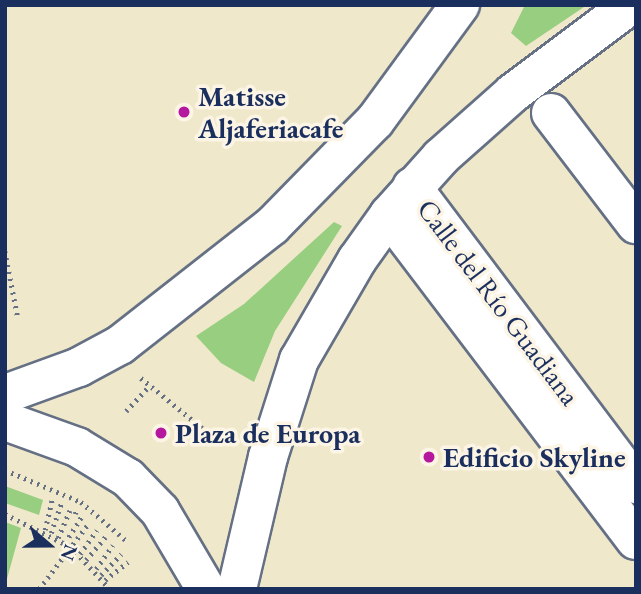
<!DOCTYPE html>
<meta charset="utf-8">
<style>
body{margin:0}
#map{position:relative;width:641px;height:594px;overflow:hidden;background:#efe8cb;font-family:"EB Garamond",serif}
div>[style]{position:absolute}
.green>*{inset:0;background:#98ce7f}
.path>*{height:4.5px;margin-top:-2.25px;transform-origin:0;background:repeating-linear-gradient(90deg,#657084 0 2px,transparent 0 7px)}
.roads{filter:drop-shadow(2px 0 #657084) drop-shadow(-2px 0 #657084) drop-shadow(0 2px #657084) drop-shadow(0 -2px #657084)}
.street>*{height:38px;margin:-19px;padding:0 19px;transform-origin:19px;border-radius:19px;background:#fff}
.secondary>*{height:38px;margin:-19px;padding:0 19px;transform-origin:19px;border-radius:19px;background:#fff}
.primary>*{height:38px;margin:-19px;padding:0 19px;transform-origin:19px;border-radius:19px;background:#fff}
.dots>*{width:19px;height:19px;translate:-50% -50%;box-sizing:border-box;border:4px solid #fcf5e5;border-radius:50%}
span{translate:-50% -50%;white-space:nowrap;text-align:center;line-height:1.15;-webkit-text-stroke:7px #fcf5e5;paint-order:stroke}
.poi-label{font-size:28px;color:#1b2f5e;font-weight:700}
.left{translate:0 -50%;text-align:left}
.street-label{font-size:28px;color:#1b2f5e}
.frame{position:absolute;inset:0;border:7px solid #1b2f5e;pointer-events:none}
.north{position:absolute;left:14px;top:510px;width:70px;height:70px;-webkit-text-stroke:5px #fcf5e5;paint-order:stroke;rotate:110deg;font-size:19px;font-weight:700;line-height:28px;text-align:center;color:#1b2f5e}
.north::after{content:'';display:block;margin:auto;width:24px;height:32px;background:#1b2f5e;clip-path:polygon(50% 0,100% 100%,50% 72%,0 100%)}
</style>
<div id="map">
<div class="green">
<i style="clip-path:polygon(525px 5px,587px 5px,526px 46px,511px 33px)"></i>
<i style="clip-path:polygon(334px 222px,342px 226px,275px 331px,254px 382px,221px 363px,196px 336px,244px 304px)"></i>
<i style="clip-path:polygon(5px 486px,43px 500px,39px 515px,5px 503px)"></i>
<i style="clip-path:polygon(5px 522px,21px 528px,5px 586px)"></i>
</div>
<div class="path">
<i style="left:5px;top:251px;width:68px;rotate:79deg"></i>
<i style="left:141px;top:378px;width:90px;rotate:39.2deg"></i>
<i style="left:211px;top:435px;width:19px;rotate:21deg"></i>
<i style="left:126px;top:411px;width:35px;rotate:-47deg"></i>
<i style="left:5px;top:470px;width:82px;rotate:22.8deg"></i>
<i style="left:81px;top:502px;width:62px;rotate:40.4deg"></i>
<i style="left:5px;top:514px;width:74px;rotate:26.6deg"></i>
<i style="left:71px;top:547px;width:57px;rotate:47.1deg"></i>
<i style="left:75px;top:514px;width:3px;rotate:-72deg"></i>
<i style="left:45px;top:530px;width:31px;rotate:-77deg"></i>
<i style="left:51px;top:533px;width:31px;rotate:-71deg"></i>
<i style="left:58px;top:538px;width:30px;rotate:-67deg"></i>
<i style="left:65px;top:543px;width:31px;rotate:-58deg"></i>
<i style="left:80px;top:554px;width:29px;rotate:-55deg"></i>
<i style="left:86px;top:560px;width:30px;rotate:-50deg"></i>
<i style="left:96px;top:569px;width:29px;rotate:-55deg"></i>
<i style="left:101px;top:575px;width:29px;rotate:-46deg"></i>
<i style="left:105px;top:580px;width:29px;rotate:-38deg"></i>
<i style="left:39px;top:589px;width:83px;rotate:-52.9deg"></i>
</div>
<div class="roads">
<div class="street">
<i style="left:551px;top:113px;width:140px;rotate:52.6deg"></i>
<i style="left:412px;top:187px;width:372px;rotate:53deg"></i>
<i style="left:389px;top:215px;width:408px;rotate:52.8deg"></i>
</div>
<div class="secondary">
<i style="left:5px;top:394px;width:79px;rotate:-20deg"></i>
<i style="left:79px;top:367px;width:47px;rotate:-28.2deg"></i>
<i style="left:120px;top:345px;width:193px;rotate:-38.1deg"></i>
<i style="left:272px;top:226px;width:147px;rotate:-45.6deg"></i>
<i style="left:375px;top:121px;width:144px;rotate:-53.8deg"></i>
<i style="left:237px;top:589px;width:136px;rotate:-76.8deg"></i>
<i style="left:268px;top:457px;width:102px;rotate:-72.3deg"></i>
<i style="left:299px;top:360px;width:116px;rotate:-59.9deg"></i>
<i style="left:357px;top:260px;width:55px;rotate:-54.6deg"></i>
<i style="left:389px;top:215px;width:78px;rotate:-48.1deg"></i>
<i style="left:441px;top:157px;width:96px;rotate:-41.6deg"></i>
<i style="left:513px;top:93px;width:146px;rotate:-36.9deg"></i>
</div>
<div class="primary">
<i style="left:5px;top:421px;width:77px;rotate:19.9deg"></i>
<i style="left:77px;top:447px;width:60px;rotate:31.3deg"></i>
<i style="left:128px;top:478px;width:46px;rotate:45.9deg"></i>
<i style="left:160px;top:511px;width:91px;rotate:59.5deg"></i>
</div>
</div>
<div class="dots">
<i style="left:184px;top:112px;background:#b5179e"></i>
<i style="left:161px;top:433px;background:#b5179e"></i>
<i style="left:429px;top:457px;background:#b5179e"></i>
</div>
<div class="poi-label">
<span class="left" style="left:198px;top:112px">Matisse<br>Aljaferiacafe</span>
<span class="left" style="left:175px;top:433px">Plaza de Europa</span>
<span class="left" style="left:443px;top:457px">Edificio Skyline</span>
</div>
<div class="street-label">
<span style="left:499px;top:302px;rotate:53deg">Calle del Río Guadiana</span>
</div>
<div class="frame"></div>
<div class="north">N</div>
</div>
